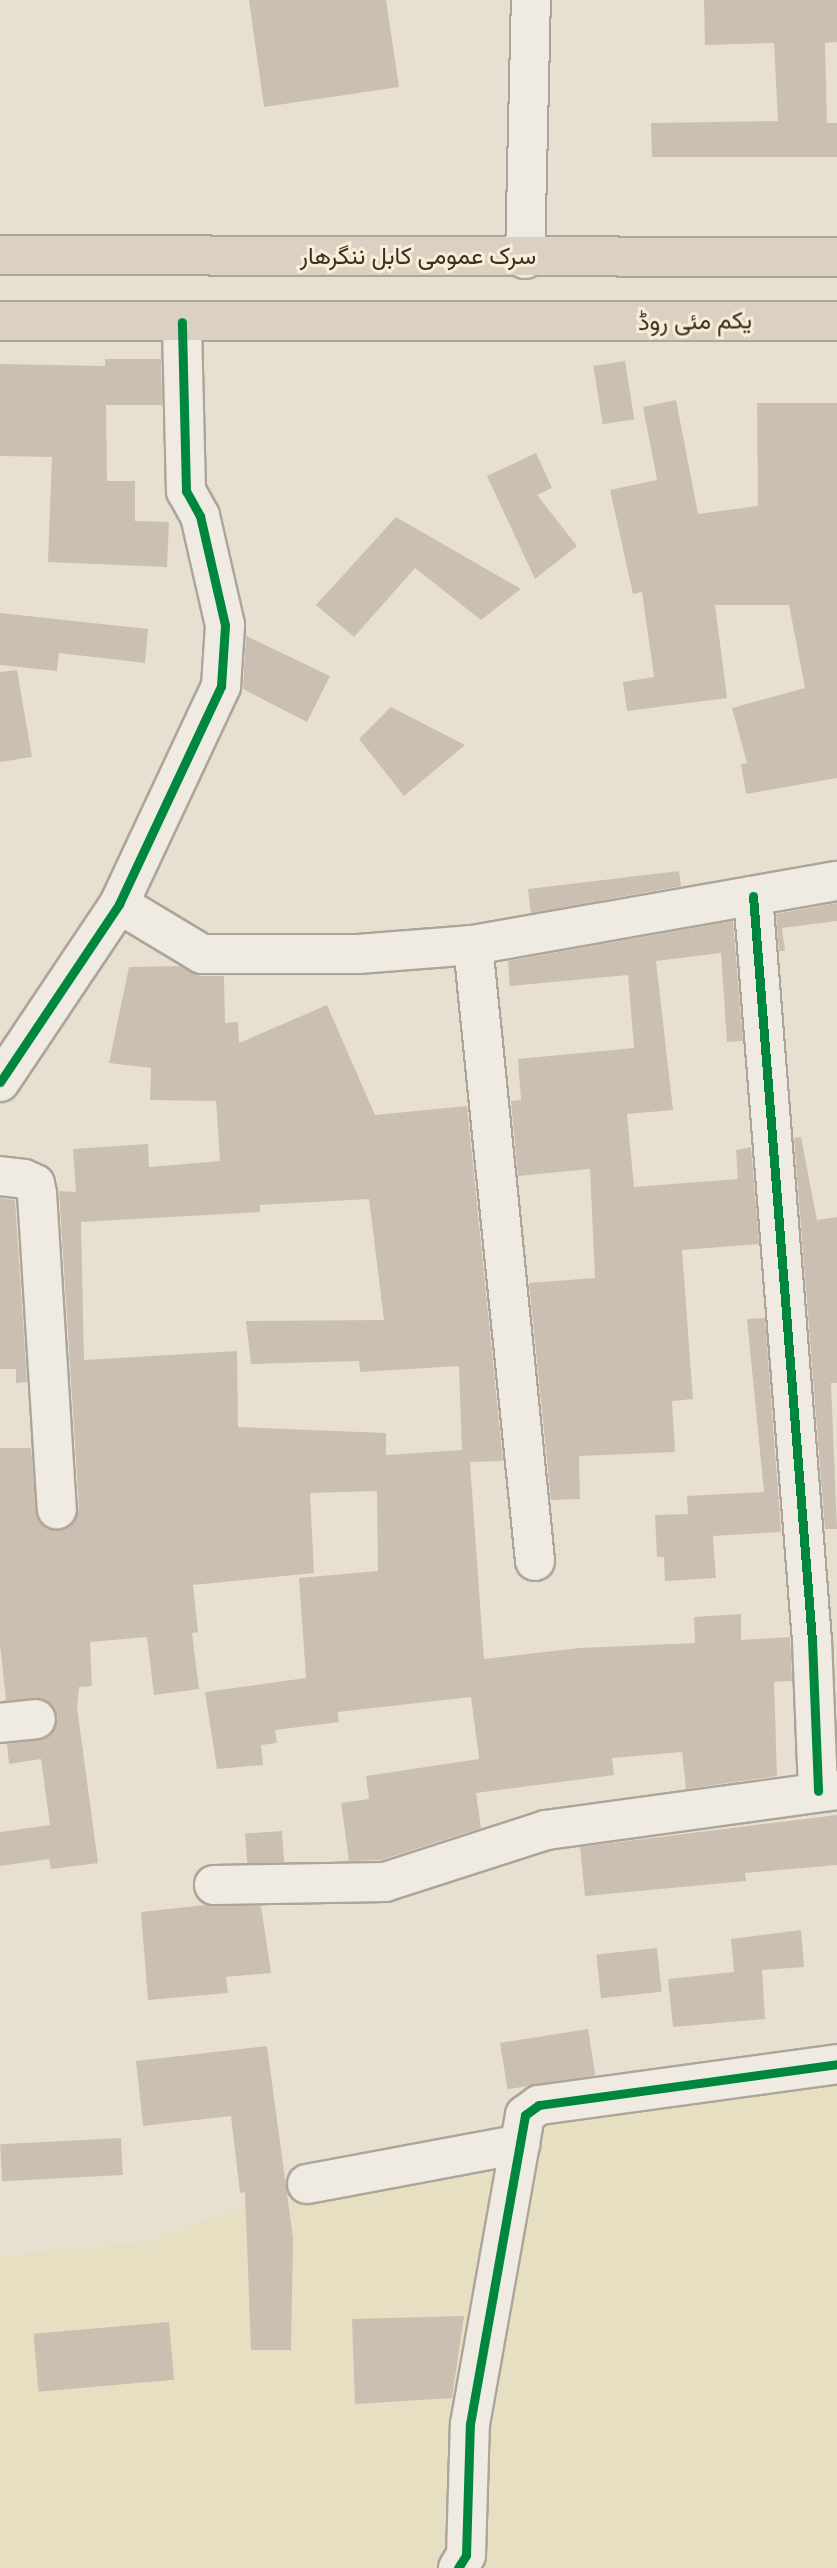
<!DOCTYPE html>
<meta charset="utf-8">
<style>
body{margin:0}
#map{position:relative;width:837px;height:2568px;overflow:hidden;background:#e7e0d1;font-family:Spectral,Vazirmatn,serif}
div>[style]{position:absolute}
.farmland>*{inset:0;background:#e6dfc2}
.building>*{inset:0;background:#cbbfb2;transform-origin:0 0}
.roads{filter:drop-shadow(2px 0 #ada599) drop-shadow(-2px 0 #ada599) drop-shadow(0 2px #ada599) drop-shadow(0 -2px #ada599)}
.minor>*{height:38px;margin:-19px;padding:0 19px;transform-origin:19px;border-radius:19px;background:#efebe3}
.highway>*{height:38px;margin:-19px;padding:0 19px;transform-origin:19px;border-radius:19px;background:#dad1c2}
.cycleway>*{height:9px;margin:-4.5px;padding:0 4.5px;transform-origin:4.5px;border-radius:4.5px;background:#00873e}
span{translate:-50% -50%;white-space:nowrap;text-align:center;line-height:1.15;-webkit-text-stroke:6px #f7eed8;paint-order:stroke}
.street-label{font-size:24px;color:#3d2e20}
</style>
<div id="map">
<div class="farmland">
<i style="clip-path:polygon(837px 2063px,837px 2568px,0 2568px,0 2256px,154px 2241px,230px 2210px,495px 2173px,565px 2102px)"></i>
</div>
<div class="building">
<i style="clip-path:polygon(249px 0,386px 0,399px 87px,264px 107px)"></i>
<i style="clip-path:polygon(704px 0,837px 0,837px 42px,825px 43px,827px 123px,837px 123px,837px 157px,652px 157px,651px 123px,778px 121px,774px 43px,705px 45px)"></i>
<i style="clip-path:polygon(105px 359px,161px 359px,162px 405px,106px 405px,107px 481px,135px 481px,135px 521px,169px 522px,167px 567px,48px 562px,52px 457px,0 456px,0 364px,105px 366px)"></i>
<i style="left:625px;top:361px;width:59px;height:32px;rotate:81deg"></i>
<i style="clip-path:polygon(676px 400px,698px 514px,758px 506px,757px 403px,837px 403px,837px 778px,746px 794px,741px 764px,747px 763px,732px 708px,805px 688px,789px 605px,715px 605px,727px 698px,627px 711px,623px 682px,654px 677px,642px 592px,633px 594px,610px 490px,657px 480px,643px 407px)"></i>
<i style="clip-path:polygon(536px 453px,552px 488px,537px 495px,577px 546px,535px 579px,487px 476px)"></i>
<i style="clip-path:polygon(396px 517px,521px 589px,481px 620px,415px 568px,354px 637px,316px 605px)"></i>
<i style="clip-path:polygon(0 613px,148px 629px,145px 663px,59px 653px,57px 671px,0 665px)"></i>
<i style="clip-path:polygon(246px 636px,330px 676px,307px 722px,243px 689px)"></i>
<i style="clip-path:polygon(17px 670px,32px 757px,0 762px,0 672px)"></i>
<i style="clip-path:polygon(391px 707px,465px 745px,404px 796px,359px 739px)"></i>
<i style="clip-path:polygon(679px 871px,681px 886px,531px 913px,528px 889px)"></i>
<i style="clip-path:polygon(837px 903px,837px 921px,782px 928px,785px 951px,779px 951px,776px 914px)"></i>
<i style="clip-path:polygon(733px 921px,743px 1041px,727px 1042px,721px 953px,656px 961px,673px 1110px,627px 1114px,634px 1187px,738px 1179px,736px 1150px,751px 1147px,759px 1244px,682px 1250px,693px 1399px,672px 1401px,675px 1452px,579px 1456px,580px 1499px,551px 1500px,529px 1283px,595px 1278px,590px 1169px,518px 1176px,511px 1101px,521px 1100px,518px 1059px,634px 1048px,628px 975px,510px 986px,508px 961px)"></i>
<i style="clip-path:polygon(evenodd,180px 966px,201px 976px,224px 976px,225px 1023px,238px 1022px,239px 1043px,327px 1005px,375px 1115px,467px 1106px,503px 1461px,470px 1462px,484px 1659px,580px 1648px,695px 1643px,694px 1617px,741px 1614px,741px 1640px,790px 1637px,792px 1681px,774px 1682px,777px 1776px,686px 1789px,682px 1752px,612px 1758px,614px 1775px,476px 1793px,481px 1828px,381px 1860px,349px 1861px,341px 1803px,369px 1799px,366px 1776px,479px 1759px,471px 1697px,338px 1712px,339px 1722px,275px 1730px,277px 1743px,261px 1745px,263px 1765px,217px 1769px,205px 1692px,306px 1678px,299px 1578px,378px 1571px,377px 1491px,310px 1493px,314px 1573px,193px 1585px,198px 1632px,192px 1633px,199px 1689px,154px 1695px,147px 1637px,90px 1642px,92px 1686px,79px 1687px,77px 1707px,98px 1863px,51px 1869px,49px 1859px,0 1866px,0 1832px,50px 1825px,41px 1759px,9px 1764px,7px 1744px,48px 1737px,58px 1717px,44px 1699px,2px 1701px,6px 1700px,0 1644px,0 1448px,31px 1448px,38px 1521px,48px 1529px,70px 1527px,79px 1508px,59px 1191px,76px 1192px,73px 1149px,148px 1144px,149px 1167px,220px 1161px,216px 1101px,150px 1100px,151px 1068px,109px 1063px,129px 967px,180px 966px,369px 1199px,384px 1320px,246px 1321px,251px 1364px,359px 1361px,360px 1372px,459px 1366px,462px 1450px,386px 1455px,386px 1433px,238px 1427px,237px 1351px,84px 1360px,81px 1222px,260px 1212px,260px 1205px,369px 1199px)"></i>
<i style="clip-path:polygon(801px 1137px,817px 1220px,837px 1217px,837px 1383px,831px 1383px,837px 1529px,825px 1529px,794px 1138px)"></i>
<i style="clip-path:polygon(0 1198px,15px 1200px,27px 1382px,16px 1383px,16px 1369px,0 1369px)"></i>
<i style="clip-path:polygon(765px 1318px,781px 1532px,713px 1536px,716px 1578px,665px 1581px,664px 1557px,657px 1557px,655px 1515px,688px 1514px,687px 1496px,764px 1492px,747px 1319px)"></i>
<i style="clip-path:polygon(837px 1815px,837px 1865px,745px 1873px,746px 1881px,585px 1896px,580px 1847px)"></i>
<i style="left:282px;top:1831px;width:31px;height:37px;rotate:86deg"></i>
<i style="clip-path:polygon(205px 1905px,261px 1906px,271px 1973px,226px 1977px,228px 1993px,148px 2000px,141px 1912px)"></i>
<i style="clip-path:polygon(801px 1930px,804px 1967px,762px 1970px,765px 2019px,673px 2027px,668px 1979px,734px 1972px,731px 1939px)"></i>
<i style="left:657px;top:1948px;width:44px;height:61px;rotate:84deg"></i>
<i style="left:588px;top:2029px;width:47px;height:89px;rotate:81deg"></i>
<i style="clip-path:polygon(267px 2046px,293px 2238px,291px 2350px,251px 2350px,245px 2192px,240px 2193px,231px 2116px,143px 2126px,136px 2061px)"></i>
<i style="left:121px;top:2138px;width:37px;height:121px;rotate:87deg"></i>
<i style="clip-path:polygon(464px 2316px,452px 2398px,355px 2404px,352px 2319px)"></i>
<i style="left:169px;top:2322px;width:58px;height:136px;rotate:85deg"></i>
</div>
<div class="roads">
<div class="minor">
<i style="left:525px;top:259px;width:259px;rotate:-88.7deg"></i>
<i style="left:753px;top:896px;width:746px;rotate:85.47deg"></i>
<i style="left:812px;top:1640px;width:151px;rotate:87.7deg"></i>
<i style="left:119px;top:904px;width:97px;rotate:31.1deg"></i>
<i style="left:202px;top:954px;width:156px"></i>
<i style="left:358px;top:954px;width:115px;rotate:-4.5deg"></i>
<i style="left:473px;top:945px;width:370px;rotate:-10deg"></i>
<i style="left:473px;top:945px;width:619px;rotate:84.25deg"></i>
<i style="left:0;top:1082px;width:214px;rotate:-56.2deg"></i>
<i style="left:119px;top:904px;width:241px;rotate:-64.9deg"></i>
<i style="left:221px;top:686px;width:61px;rotate:-86.2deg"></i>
<i style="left:225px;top:625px;width:112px;rotate:-102.9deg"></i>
<i style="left:200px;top:516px;width:29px;rotate:-119deg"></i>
<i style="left:186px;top:491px;width:169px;rotate:-91.4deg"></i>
<i style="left:0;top:1176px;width:24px;rotate:7deg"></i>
<i style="left:24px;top:1179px;width:12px;rotate:24deg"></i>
<i style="left:35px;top:1184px;width:10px;rotate:79deg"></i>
<i style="left:37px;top:1194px;width:316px;rotate:86.4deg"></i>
<i style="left:0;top:1723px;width:36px;rotate:-6deg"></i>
<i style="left:214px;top:1885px;width:171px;rotate:-1deg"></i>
<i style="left:385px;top:1882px;width:169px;rotate:-17.9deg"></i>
<i style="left:546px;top:1830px;width:294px;rotate:-7.8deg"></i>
<i style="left:307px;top:2184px;width:217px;rotate:-10.6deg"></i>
<i style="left:458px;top:2568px;width:15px;rotate:-58deg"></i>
<i style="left:466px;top:2555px;width:131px;rotate:-88.3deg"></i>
<i style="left:470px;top:2424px;width:314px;rotate:-79.9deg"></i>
<i style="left:525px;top:2115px;width:17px;rotate:-36deg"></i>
<i style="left:539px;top:2105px;width:301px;rotate:-7.8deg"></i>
</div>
<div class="highway">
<i style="left:0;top:255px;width:837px;rotate:0.14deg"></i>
<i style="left:0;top:321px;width:837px"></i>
</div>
</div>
<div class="cycleway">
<i style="left:753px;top:896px;width:746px;rotate:85.47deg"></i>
<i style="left:812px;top:1640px;width:151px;rotate:87.7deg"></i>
<i style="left:0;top:1082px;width:214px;rotate:-56.2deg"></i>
<i style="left:119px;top:904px;width:241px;rotate:-64.9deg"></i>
<i style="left:221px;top:686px;width:61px;rotate:-86.2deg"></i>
<i style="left:225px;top:625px;width:112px;rotate:-102.9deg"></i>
<i style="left:200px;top:516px;width:29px;rotate:-119deg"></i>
<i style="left:186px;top:491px;width:169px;rotate:-91.4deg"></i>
<i style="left:458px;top:2568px;width:15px;rotate:-58deg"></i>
<i style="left:466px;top:2555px;width:131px;rotate:-88.3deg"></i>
<i style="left:470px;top:2424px;width:314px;rotate:-79.9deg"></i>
<i style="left:525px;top:2115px;width:17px;rotate:-36deg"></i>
<i style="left:539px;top:2105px;width:301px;rotate:-7.8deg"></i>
</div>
<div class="street-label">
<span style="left:418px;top:258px">سرک عمومی کابل ننگرهار</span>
<span style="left:695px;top:323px;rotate:-1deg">یکم مئی روڈ</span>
</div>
</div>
